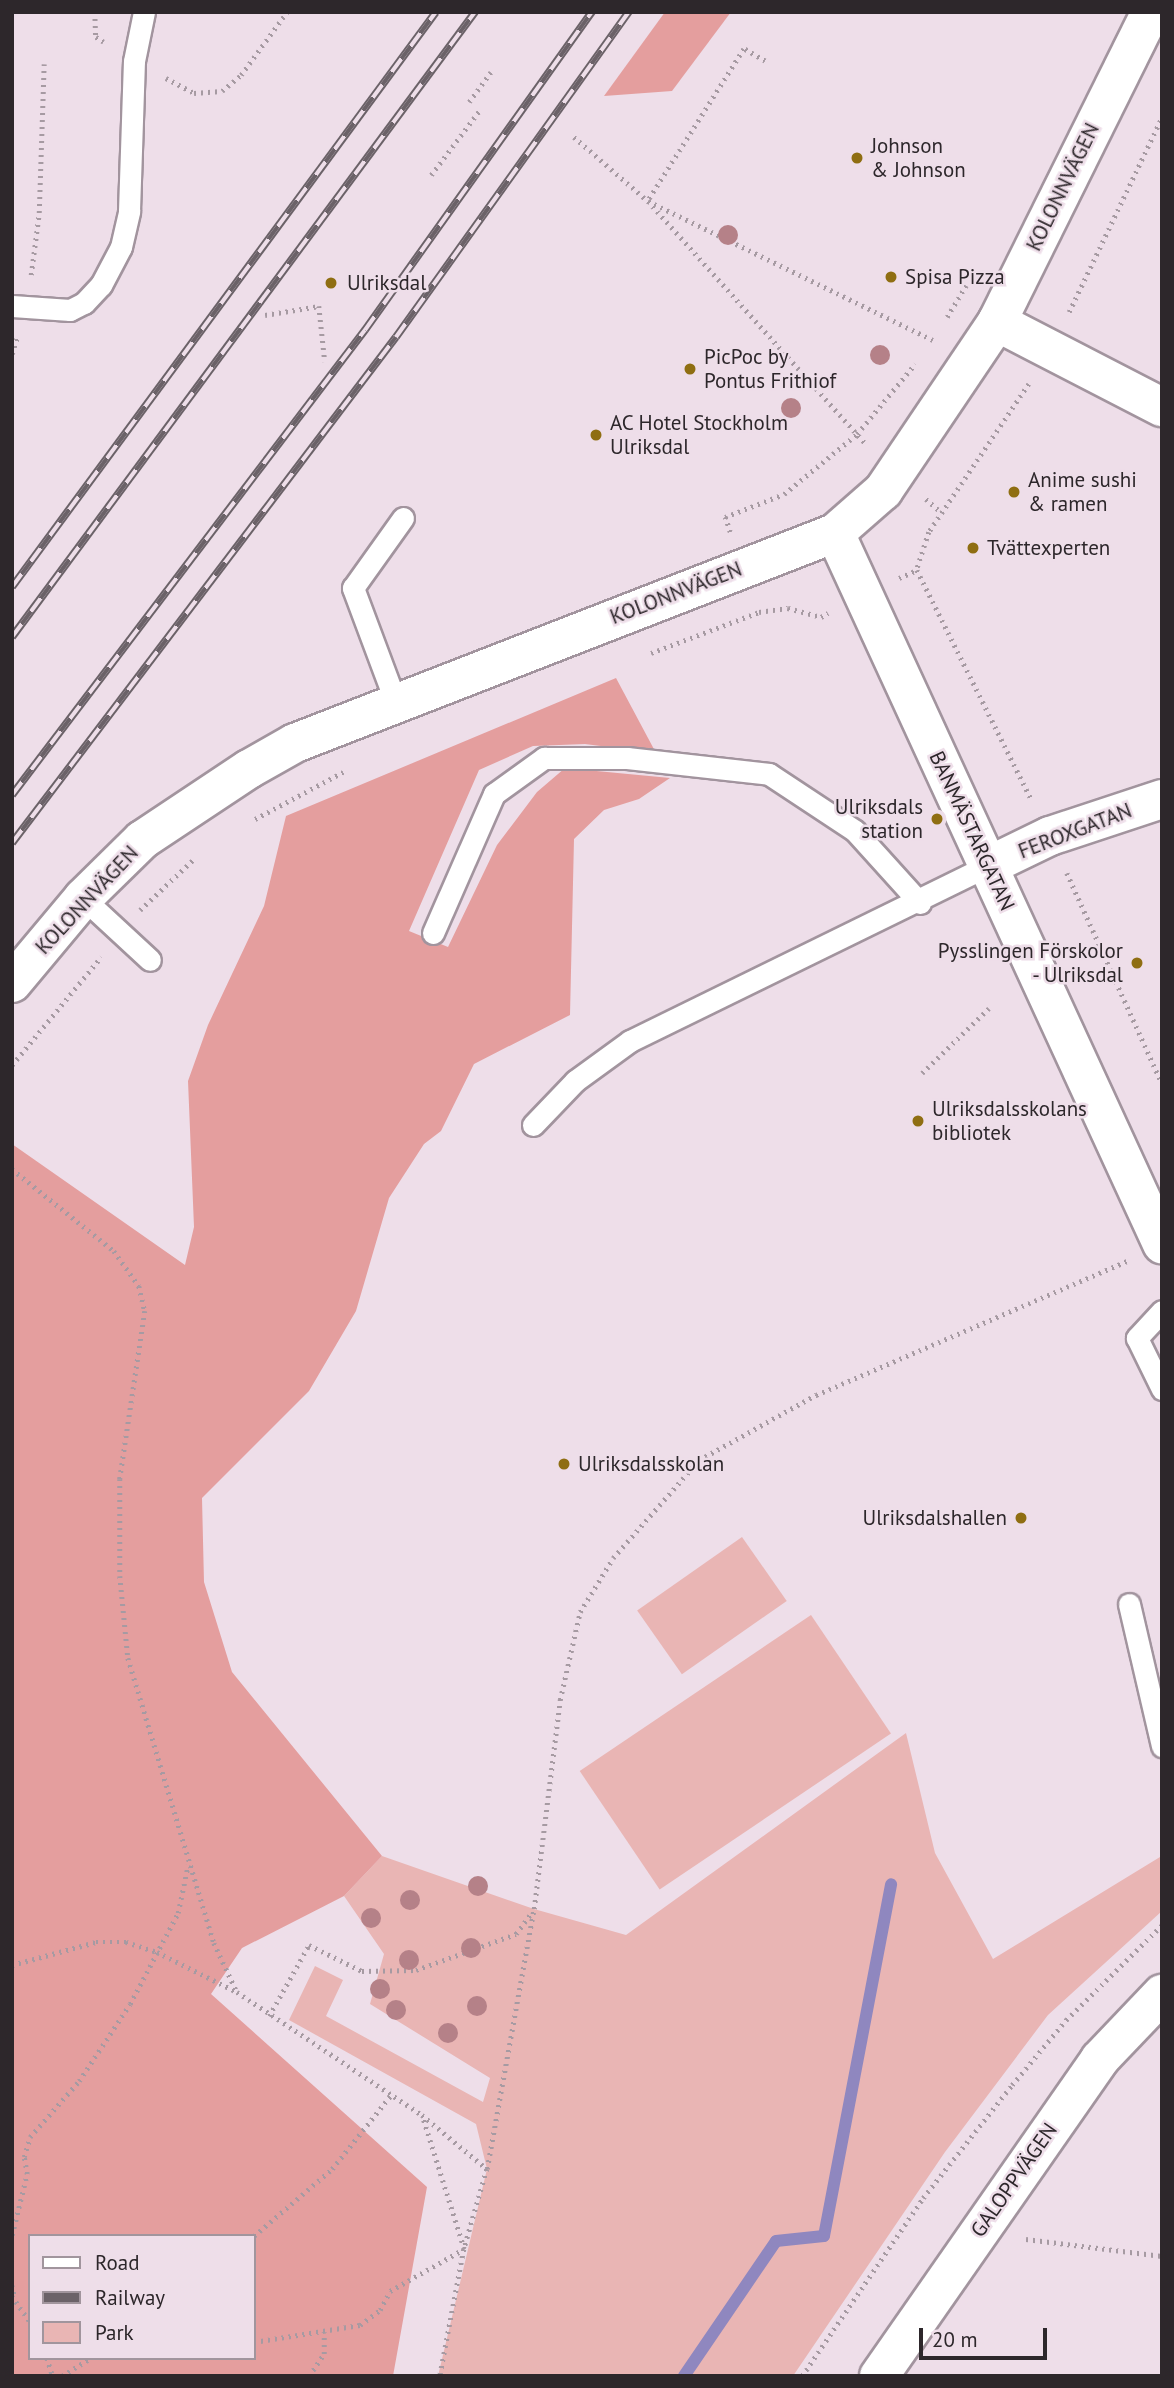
<!DOCTYPE html>
<meta charset="utf-8">
<style>
body{margin:0}
#map{position:relative;width:1174px;height:2388px;overflow:hidden;background:#eedee9;font-family:"PT Sans",sans-serif}
div>[style]{position:absolute}
.green>*{inset:0;background:#e9b5b4;transform-origin:0 0}
.forest>*{inset:0;background:#e49e9e}
.stream>*{height:12px;margin:-6px;padding:0 6px;transform-origin:6px;border-radius:6px;background:#8f87bf}
.path>*{height:4.5px;margin-top:-2.25px;transform-origin:0;background:repeating-linear-gradient(90deg,#a69aa2 0 2px,transparent 0 7px)}
.roads{filter:drop-shadow(2px 0 #a2949e) drop-shadow(-2px 0 #a2949e) drop-shadow(0 2px #a2949e) drop-shadow(0 -2px #a2949e)}
.lane>*{height:21px;margin:-10.5px;padding:0 10.5px;transform-origin:10.5px;border-radius:10.5px;background:#fff}
.street>*{height:38px;margin:-19px;padding:0 19px;transform-origin:19px;border-radius:19px;background:#fff}
.rail>*{height:8px;margin-top:-4px;transform-origin:0;background:repeating-linear-gradient(90deg,#eedee9 0 16px,#6b6268 0 32px);box-sizing:border-box;border-block:2px solid #6b6268}
.trees>*{width:20px;height:20px;margin:-10px;border-radius:50%;background:#b58188}
.dots>*{width:19px;height:19px;translate:-50% -50%;box-sizing:border-box;border:4px solid #eedee9;border-radius:50%}
span{translate:-50% -50%;white-space:nowrap;text-align:center;line-height:1.15;-webkit-text-stroke:5px #eedee9;paint-order:stroke}
.poi-label{font-size:21px;color:#2d272b}
.left{translate:0 -50%;text-align:left}
.right{translate:-100% -50%;text-align:right}
.street-label{font-size:21px;color:#2d272b}
.frame{position:absolute;inset:0;border:14px solid #2d272b;pointer-events:none}
.legend{position:absolute;left:28px;top:2234px;width:228px;height:126px;box-sizing:border-box;background:#eedee9;border:2px solid #a1959d;margin:0;padding:9px 12px;list-style:none;font-size:21px;color:#2d272b}
.legend li{display:flex;align-items:center;gap:14px;height:35px}
.legend b{width:35px;border:2px solid #a1959d}
.scale{position:absolute;left:919px;top:2328px;width:128px;height:32px;box-sizing:border-box;border:4px solid #2d272b;border-top:0;padding-left:9px;font-size:21px;line-height:24px;white-space:nowrap;color:#2d272b;-webkit-text-stroke:5px #eedee9;paint-order:stroke}
</style>
<div id="map">
<div class="green">
<i style="left:742px;top:1537px;width:78px;height:128px;rotate:55deg"></i>
<i style="left:811px;top:1615px;width:143px;height:279px;rotate:56deg"></i>
<i style="clip-path:polygon(906px 1733px,935px 1853px,993px 1959px,1160px 1857px,1162px 1911px,1048px 2015px,945px 2152px,793px 2376px,438px 2376px,487px 2169px,476px 2124px,289px 2020px,315px 1966px,343px 1980px,326px 2016px,483px 2102px,490px 2078px,370px 2004px,384px 1954px,344px 1896px,382px 1856px,534px 1909px,626px 1935px)"></i>
</div>
<div class="forest">
<i style="clip-path:polygon(665px 12px,731px 12px,672px 91px,604px 96px)"></i>
<i style="clip-path:polygon(evenodd,616px 678px,656px 753px,585px 744px,533px 746px,479px 770px,409px 931px,448px 947px,497px 845px,537px 792px,565px 768px,670px 778px,639px 799px,604px 810px,574px 839px,570px 1015px,474px 1064px,441px 1131px,424px 1144px,389px 1198px,356px 1311px,309px 1391px,202px 1498px,204px 1582px,232px 1672px,382px 1856px,344px 1896px,242px 1948px,211px 1994px,427px 2187px,393px 2376px,12px 2376px,12px 1144px,185px 1265px,194px 1227px,188px 1081px,208px 1025px,264px 906px,286px 816px,616px 678px,30px 2236px,254px 2236px,254px 2358px,30px 2358px,30px 2236px)"></i>
</div>
<div class="stream">
<i style="left:684px;top:2376px;width:163px;rotate:-55.7deg"></i>
<i style="left:776px;top:2241px;width:48px;rotate:-5.9deg"></i>
<i style="left:824px;top:2236px;width:358px;rotate:-79.2deg"></i>
</div>
<div class="path">
<i style="left:95px;top:12px;width:25px;rotate:88deg"></i>
<i style="left:96px;top:37px;width:9px;rotate:32deg"></i>
<i style="left:765px;top:61px;width:24px;rotate:-150deg"></i>
<i style="left:744px;top:49px;width:180px;rotate:122.3deg"></i>
<i style="left:648px;top:201px;width:317px;rotate:26deg"></i>
<i style="left:166px;top:78px;width:32px;rotate:28deg"></i>
<i style="left:194px;top:93px;width:28px;rotate:-4deg"></i>
<i style="left:222px;top:91px;width:25px;rotate:-40deg"></i>
<i style="left:241px;top:75px;width:78px;rotate:-53.9deg"></i>
<i style="left:469px;top:102px;width:37px;rotate:-54deg"></i>
<i style="left:574px;top:137px;width:98px;rotate:40.9deg"></i>
<i style="left:648px;top:201px;width:325px;rotate:48.1deg"></i>
<i style="left:431px;top:175px;width:80px;rotate:-53.1deg"></i>
<i style="left:31px;top:275px;width:63px;rotate:-82.6deg"></i>
<i style="left:39px;top:213px;width:149px;rotate:-88.1deg"></i>
<i style="left:1069px;top:312px;width:216px;rotate:-64.5deg"></i>
<i style="left:265px;top:315px;width:55px;rotate:-9.5deg"></i>
<i style="left:319px;top:306px;width:56px;rotate:83.9deg"></i>
<i style="left:947px;top:317px;width:37px;rotate:-59deg"></i>
<i style="left:12px;top:354px;width:17px;rotate:-73deg"></i>
<i style="left:1029px;top:384px;width:179px;rotate:124deg"></i>
<i style="left:929px;top:532px;width:40px;rotate:108deg"></i>
<i style="left:917px;top:570px;width:256px;rotate:63.5deg"></i>
<i style="left:926px;top:499px;width:21px;rotate:41deg"></i>
<i style="left:730px;top:532px;width:16px;rotate:-108deg"></i>
<i style="left:725px;top:517px;width:63px;rotate:-21.3deg"></i>
<i style="left:784px;top:494px;width:94px;rotate:-39.4deg"></i>
<i style="left:857px;top:434px;width:91px;rotate:-50.4deg"></i>
<i style="left:899px;top:578px;width:20px;rotate:-24deg"></i>
<i style="left:651px;top:653px;width:116px;rotate:-20.8deg"></i>
<i style="left:759px;top:612px;width:29px;rotate:-8deg"></i>
<i style="left:788px;top:608px;width:34px;rotate:15deg"></i>
<i style="left:821px;top:617px;width:8px;rotate:-30deg"></i>
<i style="left:255px;top:819px;width:100px;rotate:-28.1deg"></i>
<i style="left:1067px;top:873px;width:230px;rotate:65.7deg"></i>
<i style="left:140px;top:910px;width:76px;rotate:-43.4deg"></i>
<i style="left:12px;top:1065px;width:140px;rotate:-50.5deg"></i>
<i style="left:922px;top:1073px;width:93px;rotate:-44.1deg"></i>
<i style="left:12px;top:1169px;width:131px;rotate:38.8deg"></i>
<i style="left:114px;top:1251px;width:43px;rotate:54.5deg"></i>
<i style="left:139px;top:1286px;width:26px;rotate:77deg"></i>
<i style="left:145px;top:1311px;width:170px;rotate:98.5deg"></i>
<i style="left:120px;top:1479px;width:97px;rotate:90deg"></i>
<i style="left:120px;top:1576px;width:82px;rotate:84.4deg"></i>
<i style="left:128px;top:1658px;width:298px;rotate:73.2deg"></i>
<i style="left:214px;top:1943px;width:54px;rotate:64.9deg"></i>
<i style="left:12px;top:1965px;width:87px;rotate:-15.3deg"></i>
<i style="left:96px;top:1942px;width:30px"></i>
<i style="left:126px;top:1942px;width:33px;rotate:18deg"></i>
<i style="left:157px;top:1952px;width:89px;rotate:26.6deg"></i>
<i style="left:237px;top:1992px;width:222px;rotate:33.6deg"></i>
<i style="left:422px;top:2115px;width:85px;rotate:39.7deg"></i>
<i style="left:487px;top:2169px;width:83px;rotate:106deg"></i>
<i style="left:464px;top:2249px;width:129px;rotate:100.7deg"></i>
<i style="left:269px;top:2016px;width:81px;rotate:-60.6deg"></i>
<i style="left:309px;top:1945px;width:59px;rotate:26.1deg"></i>
<i style="left:362px;top:1971px;width:54px;rotate:-1.1deg"></i>
<i style="left:416px;top:1970px;width:106px;rotate:-19.8deg"></i>
<i style="left:516px;top:1934px;width:26px;rotate:-54deg"></i>
<i style="left:487px;top:2169px;width:264px;rotate:-79.8deg"></i>
<i style="left:534px;top:1909px;width:211px;rotate:-82.9deg"></i>
<i style="left:560px;top:1700px;width:90px;rotate:-77.2deg"></i>
<i style="left:580px;top:1612px;width:63px;rotate:-58.6deg"></i>
<i style="left:613px;top:1558px;width:130px;rotate:-48.7deg"></i>
<i style="left:699px;top:1460px;width:134px;rotate:-29.1deg"></i>
<i style="left:816px;top:1395px;width:339px;rotate:-23.3deg"></i>
<i style="left:12px;top:2235px;width:63px;rotate:-76.2deg"></i>
<i style="left:27px;top:2174px;width:17px;rotate:-100deg"></i>
<i style="left:24px;top:2157px;width:21px;rotate:-73deg"></i>
<i style="left:30px;top:2137px;width:74px;rotate:-48.8deg"></i>
<i style="left:79px;top:2081px;width:92px;rotate:-56.5deg"></i>
<i style="left:130px;top:2004px;width:103px;rotate:-62.2deg"></i>
<i style="left:178px;top:1913px;width:49px;rotate:-78.2deg"></i>
<i style="left:254px;top:2236px;width:103px;rotate:-40.7deg"></i>
<i style="left:332px;top:2169px;width:95px;rotate:-51.4deg"></i>
<i style="left:1026px;top:2239px;width:137px;rotate:7.1deg"></i>
<i style="left:12px;top:2285px;width:13px;rotate:77deg"></i>
<i style="left:12px;top:2296px;width:32px;rotate:55deg"></i>
<i style="left:254px;top:2342px;width:107px;rotate:-9.1deg"></i>
<i style="left:360px;top:2325px;width:25px;rotate:-37deg"></i>
<i style="left:380px;top:2310px;width:21px;rotate:-62deg"></i>
<i style="left:390px;top:2291px;width:85px;rotate:-29.6deg"></i>
<i style="left:464px;top:2249px;width:139px;rotate:-107.5deg"></i>
<i style="left:47px;top:2358px;width:19px;rotate:72deg"></i>
<i style="left:62px;top:2376px;width:34px;rotate:-32deg"></i>
<i style="left:309px;top:2376px;width:27px;rotate:-56deg"></i>
<i style="left:324px;top:2354px;width:22px;rotate:-90deg"></i>
<i style="left:802px;top:2376px;width:215px;rotate:-55.8deg"></i>
<i style="left:923px;top:2198px;width:144px;rotate:-51.8deg"></i>
<i style="left:1012px;top:2085px;width:85px;rotate:-50.3deg"></i>
<i style="left:1066px;top:2020px;width:135px;rotate:-44.7deg"></i>
</div>
<div class="roads">
<div class="lane">
<i style="left:12px;top:306px;width:58px;rotate:3.9deg"></i>
<i style="left:70px;top:310px;width:16px;rotate:-27deg"></i>
<i style="left:84px;top:303px;width:25px;rotate:-47deg"></i>
<i style="left:101px;top:285px;width:43px;rotate:-62.2deg"></i>
<i style="left:121px;top:247px;width:37px;rotate:-77deg"></i>
<i style="left:129px;top:211px;width:150px;rotate:-88.1deg"></i>
<i style="left:134px;top:61px;width:50px;rotate:-78.5deg"></i>
<i style="left:396px;top:703px;width:123px;rotate:-110.5deg"></i>
<i style="left:353px;top:588px;width:86px;rotate:-54.5deg"></i>
<i style="left:83px;top:898px;width:91px;rotate:42.8deg"></i>
<i style="left:433px;top:933px;width:152px;rotate:-66.3deg"></i>
<i style="left:494px;top:794px;width:62px;rotate:-35.8deg"></i>
<i style="left:544px;top:758px;width:83px"></i>
<i style="left:627px;top:758px;width:143px;rotate:6.4deg"></i>
<i style="left:769px;top:774px;width:103px;rotate:33.5deg"></i>
<i style="left:855px;top:831px;width:97px;rotate:47.9deg"></i>
<i style="left:533px;top:1125px;width:61px;rotate:-46.3deg"></i>
<i style="left:575px;top:1081px;width:68px;rotate:-36deg"></i>
<i style="left:630px;top:1041px;width:398px;rotate:-26.1deg"></i>
<i style="left:1162px;top:1311px;width:37px;rotate:133deg"></i>
<i style="left:1137px;top:1338px;width:57px;rotate:63.9deg"></i>
<i style="left:1129px;top:1604px;width:146px;rotate:76.9deg"></i>
</div>
<div class="street">
<i style="left:997px;top:322px;width:186px;rotate:27.3deg"></i>
<i style="left:835px;top:533px;width:783px;rotate:65.3deg"></i>
<i style="left:988px;top:866px;width:69px;rotate:-25.8deg"></i>
<i style="left:1050px;top:836px;width:118px;rotate:-18.3deg"></i>
<i style="left:12px;top:983px;width:111px;rotate:-50.1deg"></i>
<i style="left:83px;top:898px;width:83px;rotate:-44.5deg"></i>
<i style="left:142px;top:840px;width:128px;rotate:-33.6deg"></i>
<i style="left:249px;top:769px;width:53px;rotate:-29.5deg"></i>
<i style="left:295px;top:743px;width:579px;rotate:-21.25deg"></i>
<i style="left:835px;top:533px;width:64px;rotate:-41.2deg"></i>
<i style="left:883px;top:491px;width:204px;rotate:-56deg"></i>
<i style="left:997px;top:322px;width:346px;rotate:-63.6deg"></i>
<i style="left:879px;top:2376px;width:386px;rotate:-55.1deg"></i>
<i style="left:1100px;top:2059px;width:90px;rotate:-46.4deg"></i>
</div>
</div>
<div class="rail">
<i style="left:12px;top:587px;width:714px;rotate:-53.6deg"></i>
<i style="left:12px;top:637px;width:778px;rotate:-53.47deg"></i>
<i style="left:12px;top:795px;width:584px;rotate:-52.8deg"></i>
<i style="left:365px;top:330px;width:391px;rotate:-54.5deg"></i>
<i style="left:12px;top:843px;width:635px;rotate:-52.81deg"></i>
<i style="left:396px;top:337px;width:400px;rotate:-54.4deg"></i>
</div>
<div class="trees">
<i style="left:728px;top:235px"></i>
<i style="left:880px;top:355px"></i>
<i style="left:791px;top:408px"></i>
<i style="left:478px;top:1886px"></i>
<i style="left:410px;top:1900px"></i>
<i style="left:371px;top:1918px"></i>
<i style="left:471px;top:1948px"></i>
<i style="left:409px;top:1960px"></i>
<i style="left:380px;top:1989px"></i>
<i style="left:477px;top:2006px"></i>
<i style="left:396px;top:2010px"></i>
<i style="left:448px;top:2033px"></i>
</div>
<div class="dots">
<i style="left:857px;top:158px;background:#8f6e12"></i>
<i style="left:891px;top:277px;background:#8f6e12"></i>
<i style="left:331px;top:283px;background:#8f6e12"></i>
<i style="left:690px;top:369px;background:#8f6e12"></i>
<i style="left:596px;top:435px;background:#8f6e12"></i>
<i style="left:1014px;top:492px;background:#8f6e12"></i>
<i style="left:973px;top:548px;background:#8f6e12"></i>
<i style="left:937px;top:819px;background:#8f6e12"></i>
<i style="left:1137px;top:963px;background:#8f6e12"></i>
<i style="left:918px;top:1121px;background:#8f6e12"></i>
<i style="left:564px;top:1464px;background:#8f6e12"></i>
<i style="left:1021px;top:1518px;background:#8f6e12"></i>
</div>
<div class="poi-label">
<span class="left" style="left:871px;top:158px">Johnson<br>&amp; Johnson</span>
<span class="left" style="left:905px;top:277px">Spisa Pizza</span>
<span class="left" style="left:347px;top:283px">Ulriksdal</span>
<span class="left" style="left:704px;top:369px">PicPoc by<br>Pontus Frithiof</span>
<span class="left" style="left:610px;top:435px">AC Hotel Stockholm<br>Ulriksdal</span>
<span class="left" style="left:1028px;top:492px">Anime sushi<br>&amp; ramen</span>
<span class="left" style="left:987px;top:548px">Tvättexperten</span>
<span class="right" style="left:923px;top:819px">Ulriksdals<br>station</span>
<span class="right" style="left:1123px;top:963px">Pysslingen Förskolor<br>- Ulriksdal</span>
<span class="left" style="left:932px;top:1121px">Ulriksdalsskolans<br>bibliotek</span>
<span class="left" style="left:578px;top:1464px">Ulriksdalsskolan</span>
<span class="right" style="left:1007px;top:1518px">Ulriksdalshallen</span>
</div>
<div class="street-label">
<span style="left:1063px;top:187px;rotate:-64deg">KOLONNVÄGEN</span>
<span style="left:676px;top:593px;rotate:-21deg">KOLONNVÄGEN</span>
<span style="left:972px;top:831px;rotate:65deg">BANMÄSTARGATAN</span>
<span style="left:1075px;top:831px;rotate:-21deg">FEROXGATAN</span>
<span style="left:87px;top:900px;rotate:-47deg">KOLONNVÄGEN</span>
<span style="left:1014px;top:2180px;rotate:-55deg">GALOPPVÄGEN</span>
</div>
<div class="frame"></div>
<ul class="legend">
<li><b style="height:9px;background:#fff"></b>Road</li>
<li><b style="height:9px;background:#6b6268"></b>Railway</li>
<li><b style="height:19px;background:#e9b5b4"></b>Park</li>
</ul>
<div class="scale">20 m</div>
</div>
